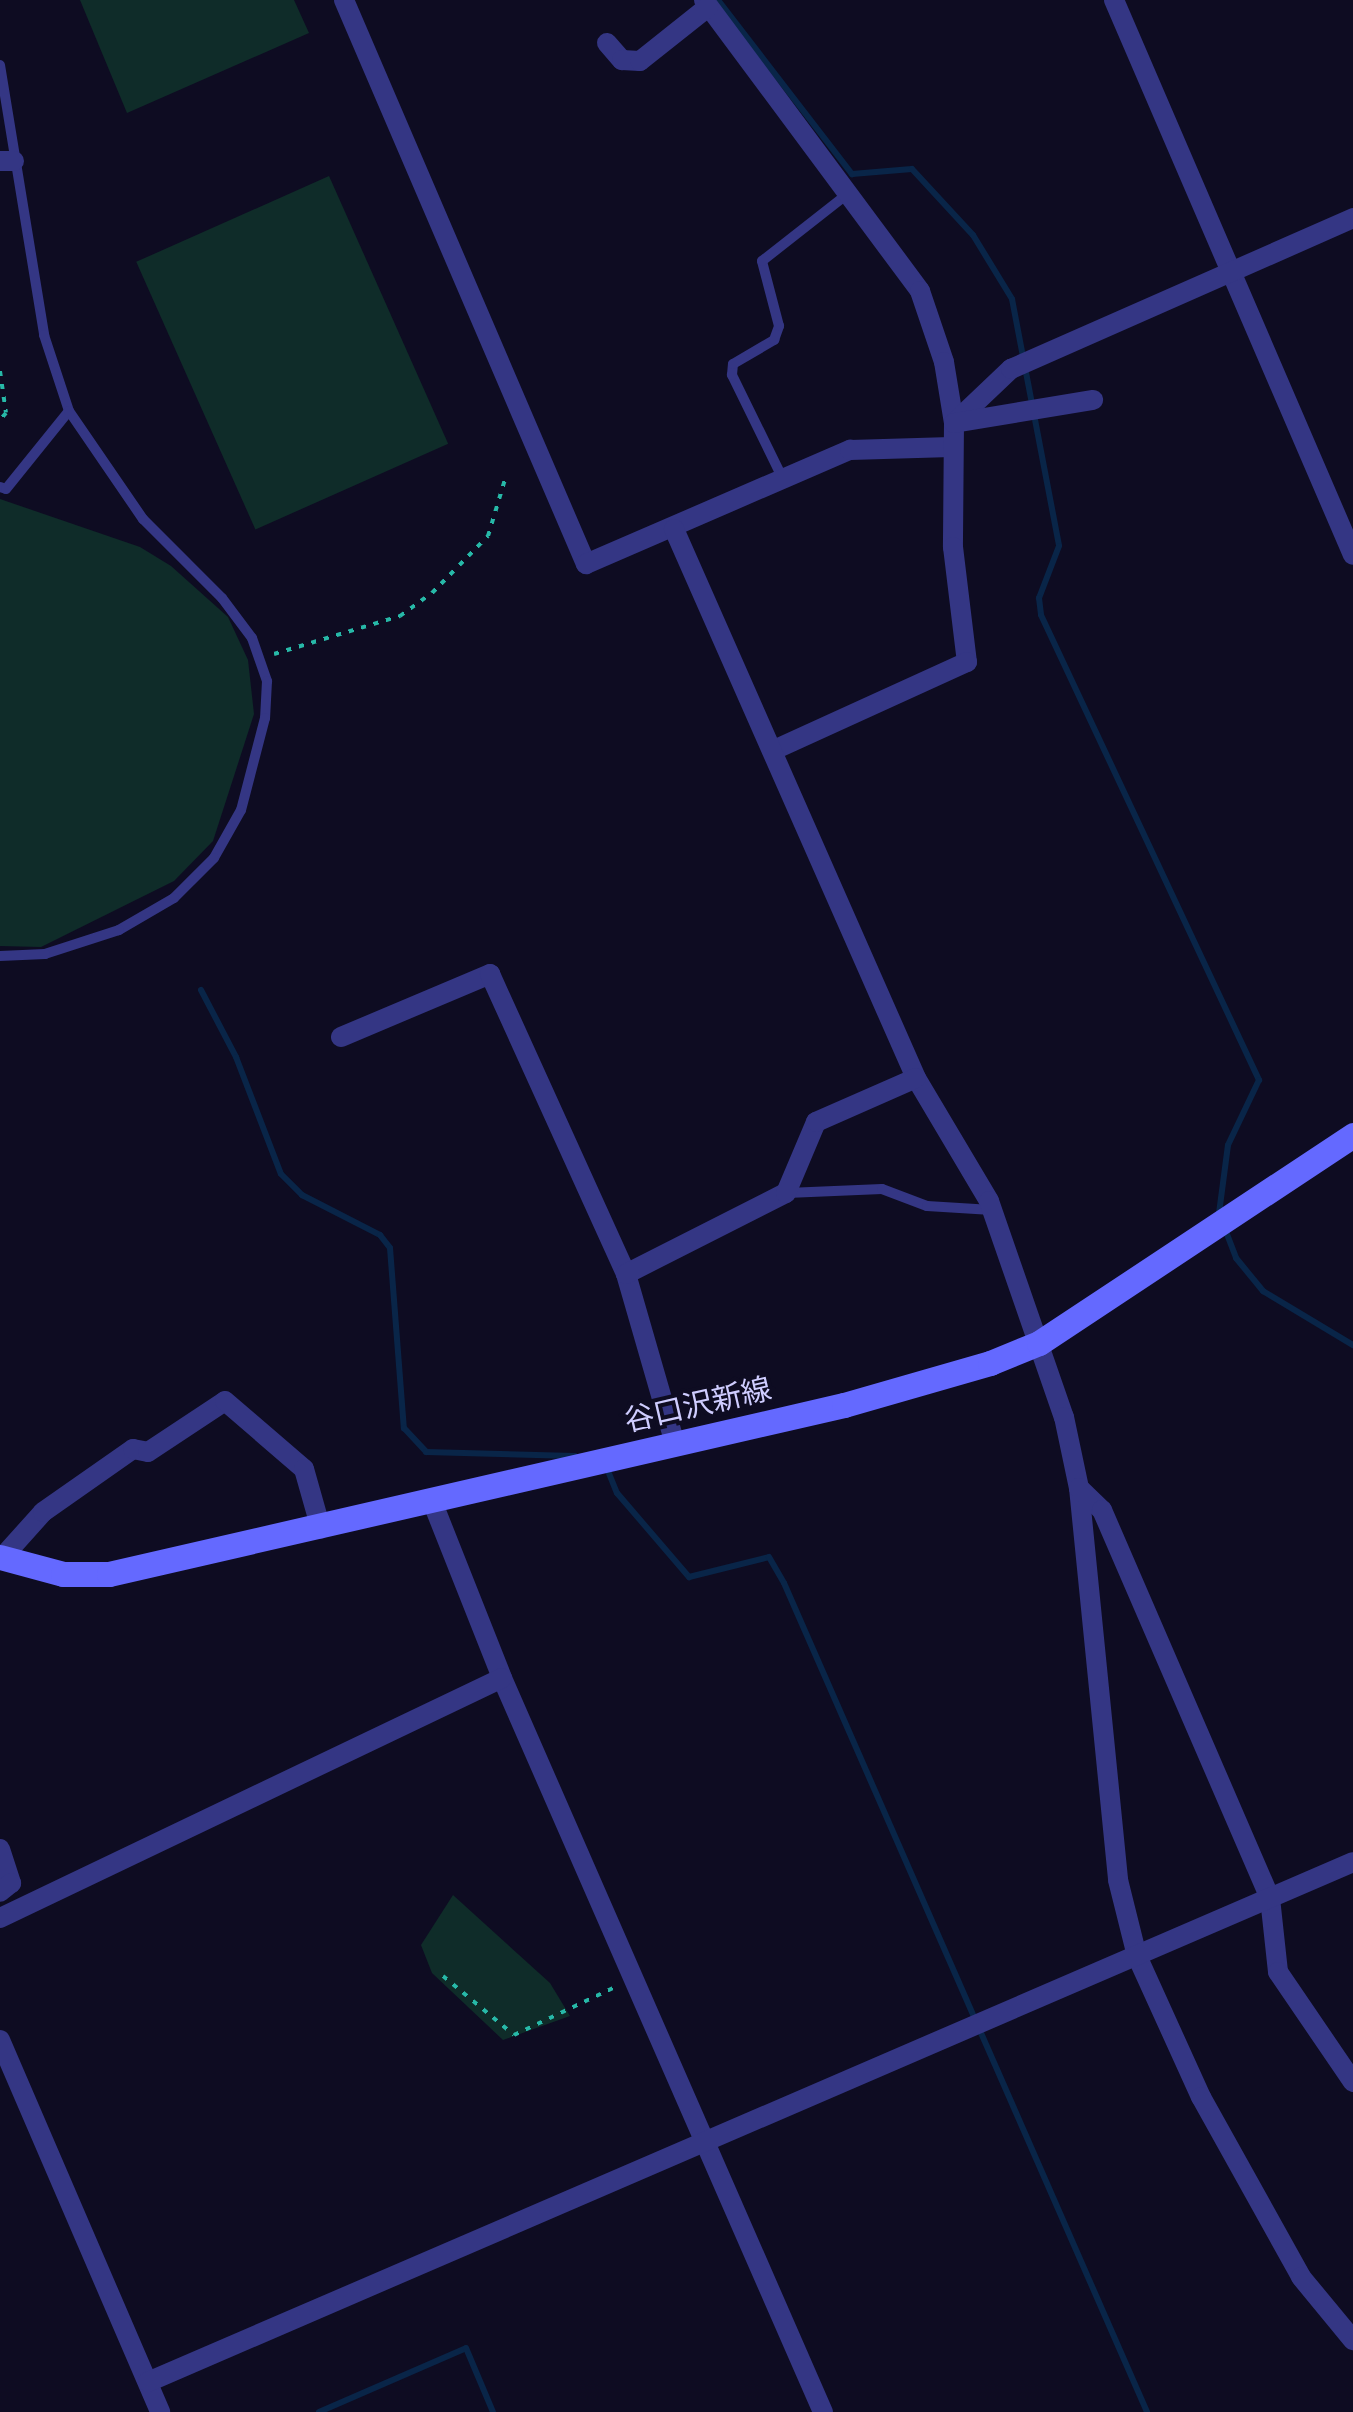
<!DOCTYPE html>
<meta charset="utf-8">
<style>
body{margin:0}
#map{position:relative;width:1353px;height:2412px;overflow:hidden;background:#0e0c22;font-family:"Source Sans 3","Noto Sans JP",sans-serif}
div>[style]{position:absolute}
.green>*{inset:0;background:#0f2c29;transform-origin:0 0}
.stream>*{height:6px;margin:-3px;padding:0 3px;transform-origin:3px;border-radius:3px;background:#092548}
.path>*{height:4px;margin-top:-2px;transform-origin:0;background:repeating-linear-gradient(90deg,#27b9a8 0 5px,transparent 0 13px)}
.lane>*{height:10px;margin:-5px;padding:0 5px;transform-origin:5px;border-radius:5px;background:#343684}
.street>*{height:20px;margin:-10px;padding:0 10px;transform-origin:10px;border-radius:10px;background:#343684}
.secondary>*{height:25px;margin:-12.5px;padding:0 12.5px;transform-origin:12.5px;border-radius:12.5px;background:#6469ff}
span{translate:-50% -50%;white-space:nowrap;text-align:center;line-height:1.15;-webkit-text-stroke:8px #0e0c22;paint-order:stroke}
.street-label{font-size:30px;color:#cfcdff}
</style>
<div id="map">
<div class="green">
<i style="clip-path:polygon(80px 0,294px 0,309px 33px,127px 113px)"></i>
<i style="left:329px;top:176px;width:293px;height:211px;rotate:66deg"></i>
<i style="clip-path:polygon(0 499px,140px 547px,171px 566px,228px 617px,248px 660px,254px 714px,213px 841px,174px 881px,41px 947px,0 946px)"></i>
<i style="clip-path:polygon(453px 1895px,550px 1983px,570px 2016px,503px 2040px,432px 1973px,421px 1945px)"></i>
</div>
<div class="stream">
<i style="left:718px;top:0;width:220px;rotate:52.4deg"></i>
<i style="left:852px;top:174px;width:60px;rotate:-4.8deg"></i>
<i style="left:912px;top:169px;width:90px;rotate:47.3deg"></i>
<i style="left:973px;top:235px;width:75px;rotate:58.6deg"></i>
<i style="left:1012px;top:299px;width:251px;rotate:79.2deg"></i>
<i style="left:1059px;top:546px;width:56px;rotate:111deg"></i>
<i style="left:1039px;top:598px;width:17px;rotate:83deg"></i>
<i style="left:1041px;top:615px;width:514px;rotate:64.88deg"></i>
<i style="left:1259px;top:1080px;width:72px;rotate:115.5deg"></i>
<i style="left:1228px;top:1145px;width:69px;rotate:97.5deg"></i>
<i style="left:201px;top:990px;width:76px;rotate:62.4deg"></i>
<i style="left:236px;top:1057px;width:125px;rotate:69deg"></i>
<i style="left:281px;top:1174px;width:30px;rotate:45deg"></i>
<i style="left:302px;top:1195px;width:88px;rotate:27.1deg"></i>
<i style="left:380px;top:1235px;width:16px;rotate:52deg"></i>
<i style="left:390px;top:1248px;width:181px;rotate:85.6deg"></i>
<i style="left:404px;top:1428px;width:33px;rotate:47deg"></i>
<i style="left:426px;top:1452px;width:149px;rotate:1.5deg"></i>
<i style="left:1225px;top:1229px;width:31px;rotate:69deg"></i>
<i style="left:1236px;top:1258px;width:43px;rotate:50.7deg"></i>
<i style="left:1263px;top:1291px;width:105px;rotate:31deg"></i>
<i style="left:606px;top:1466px;width:29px;rotate:68deg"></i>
<i style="left:617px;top:1493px;width:111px;rotate:49.4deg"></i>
<i style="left:689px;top:1577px;width:82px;rotate:-14deg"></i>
<i style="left:769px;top:1557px;width:30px;rotate:60deg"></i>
<i style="left:784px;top:1583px;width:905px;rotate:66.35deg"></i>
<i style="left:319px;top:2412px;width:160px;rotate:-23.5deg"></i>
<i style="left:466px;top:2348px;width:69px;rotate:67.1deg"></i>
</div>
<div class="path">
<i style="left:0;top:371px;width:42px;rotate:81.9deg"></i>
<i style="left:6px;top:413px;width:9px;rotate:131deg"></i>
<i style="left:274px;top:654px;width:132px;rotate:-16.8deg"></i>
<i style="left:400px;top:616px;width:39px;rotate:-36deg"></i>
<i style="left:432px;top:593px;width:80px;rotate:-45.5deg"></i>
<i style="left:488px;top:536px;width:63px;rotate:-73.3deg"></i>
<i style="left:443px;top:1976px;width:92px;rotate:39.7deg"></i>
<i style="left:514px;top:2035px;width:112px;rotate:-25.4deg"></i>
</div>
<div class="lane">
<i style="left:0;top:65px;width:274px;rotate:80.7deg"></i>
<i style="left:44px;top:335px;width:80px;rotate:71.8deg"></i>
<i style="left:782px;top:477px;width:114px;rotate:-116.1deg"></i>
<i style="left:732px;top:375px;width:11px;rotate:-85deg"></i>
<i style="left:733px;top:364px;width:48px;rotate:-30.3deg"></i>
<i style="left:774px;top:340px;width:15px;rotate:-70deg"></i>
<i style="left:779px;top:326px;width:67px;rotate:-104.7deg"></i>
<i style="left:762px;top:261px;width:112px;rotate:-38.1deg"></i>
<i style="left:0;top:487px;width:6px;rotate:18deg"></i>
<i style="left:6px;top:489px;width:100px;rotate:-51.1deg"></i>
<i style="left:69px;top:411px;width:131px;rotate:55.6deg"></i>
<i style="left:143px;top:519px;width:112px;rotate:45deg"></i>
<i style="left:222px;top:598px;width:50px;rotate:53.1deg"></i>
<i style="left:252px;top:638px;width:46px;rotate:70.8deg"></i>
<i style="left:267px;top:681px;width:37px;rotate:93deg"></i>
<i style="left:265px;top:718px;width:95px;rotate:104.6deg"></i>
<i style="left:241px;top:810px;width:55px;rotate:119.4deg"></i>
<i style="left:214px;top:858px;width:57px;rotate:135deg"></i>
<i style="left:174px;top:898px;width:64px;rotate:149.8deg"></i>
<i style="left:119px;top:930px;width:78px;rotate:162deg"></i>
<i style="left:45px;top:954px;width:45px;rotate:177.5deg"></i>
<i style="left:787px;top:1193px;width:95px;rotate:-2.4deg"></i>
<i style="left:882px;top:1189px;width:48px;rotate:20.7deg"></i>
<i style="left:927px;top:1206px;width:65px;rotate:3.5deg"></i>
</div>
<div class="street">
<i style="left:344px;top:0;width:614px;rotate:66.78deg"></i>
<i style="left:586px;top:564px;width:288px;rotate:-23.4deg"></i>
<i style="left:850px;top:450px;width:101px;rotate:-1.7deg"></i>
<i style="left:704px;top:0;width:362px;rotate:53.4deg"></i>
<i style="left:920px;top:291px;width:75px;rotate:71.3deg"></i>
<i style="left:944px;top:362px;width:62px;rotate:80.7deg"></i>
<i style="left:954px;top:423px;width:124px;rotate:90.5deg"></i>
<i style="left:953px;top:547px;width:116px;rotate:83.1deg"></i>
<i style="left:967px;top:662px;width:214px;rotate:155.5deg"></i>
<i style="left:1114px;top:0;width:604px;rotate:66.7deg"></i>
<i style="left:607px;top:43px;width:23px;rotate:49deg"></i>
<i style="left:622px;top:60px;width:18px;rotate:3deg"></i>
<i style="left:640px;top:61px;width:87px;rotate:-38.5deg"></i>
<i style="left:0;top:161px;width:14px"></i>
<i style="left:954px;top:423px;width:79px;rotate:-43.5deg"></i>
<i style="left:1011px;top:369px;width:374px;rotate:-23.8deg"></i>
<i style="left:954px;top:423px;width:141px;rotate:-9.4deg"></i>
<i style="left:674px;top:529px;width:600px;rotate:66.21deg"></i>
<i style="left:916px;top:1078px;width:143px;rotate:59.3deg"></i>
<i style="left:989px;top:1201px;width:229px;rotate:70.9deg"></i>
<i style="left:1064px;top:1417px;width:73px;rotate:78.1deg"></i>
<i style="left:1079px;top:1488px;width:394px;rotate:84.3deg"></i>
<i style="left:1118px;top:1880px;width:78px;rotate:76deg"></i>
<i style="left:1137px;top:1956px;width:155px;rotate:65.6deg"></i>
<i style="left:1201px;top:2097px;width:206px;rotate:60.9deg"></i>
<i style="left:1301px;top:2277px;width:82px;rotate:50.5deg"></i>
<i style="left:341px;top:1037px;width:162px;rotate:-22.9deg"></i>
<i style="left:490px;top:974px;width:329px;rotate:65.6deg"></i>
<i style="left:626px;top:1274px;width:177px;rotate:73.9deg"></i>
<i style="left:626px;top:1274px;width:179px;rotate:-26.9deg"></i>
<i style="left:786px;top:1193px;width:77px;rotate:-67.1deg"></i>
<i style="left:816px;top:1122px;width:109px;rotate:-23.7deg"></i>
<i style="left:1079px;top:1488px;width:32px;rotate:44deg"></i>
<i style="left:1102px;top:1510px;width:423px;rotate:66.6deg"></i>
<i style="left:1270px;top:1898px;width:74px;rotate:83.8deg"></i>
<i style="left:1278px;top:1972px;width:133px;rotate:55.7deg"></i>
<i style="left:432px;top:1501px;width:190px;rotate:68.4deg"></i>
<i style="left:502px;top:1678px;width:801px;rotate:66.38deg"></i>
<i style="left:0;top:1560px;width:64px;rotate:-48.1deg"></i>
<i style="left:43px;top:1512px;width:110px;rotate:-35deg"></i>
<i style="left:133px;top:1449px;width:15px;rotate:11deg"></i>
<i style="left:148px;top:1452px;width:92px;rotate:-33.5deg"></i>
<i style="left:225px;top:1401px;width:104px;rotate:40.7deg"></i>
<i style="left:304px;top:1469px;width:62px;rotate:74.2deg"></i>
<i style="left:0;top:1849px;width:36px;rotate:72deg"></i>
<i style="left:11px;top:1883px;width:14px;rotate:141deg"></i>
<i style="left:0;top:1918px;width:556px;rotate:-25.55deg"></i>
<i style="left:0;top:2040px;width:405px;rotate:66.7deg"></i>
<i style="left:148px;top:2382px;width:1312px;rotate:-23.34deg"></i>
</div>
<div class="secondary">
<i style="left:0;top:1557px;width:65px;rotate:15.1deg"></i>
<i style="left:63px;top:1574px;width:46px"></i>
<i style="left:109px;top:1574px;width:754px;rotate:-12.95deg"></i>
<i style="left:844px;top:1405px;width:152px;rotate:-16deg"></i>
<i style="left:990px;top:1363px;width:53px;rotate:-22.2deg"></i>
<i style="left:1039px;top:1343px;width:377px;rotate:-33.5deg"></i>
</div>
<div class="street-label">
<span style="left:698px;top:1406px;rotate:-13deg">谷口沢新線</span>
</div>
</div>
